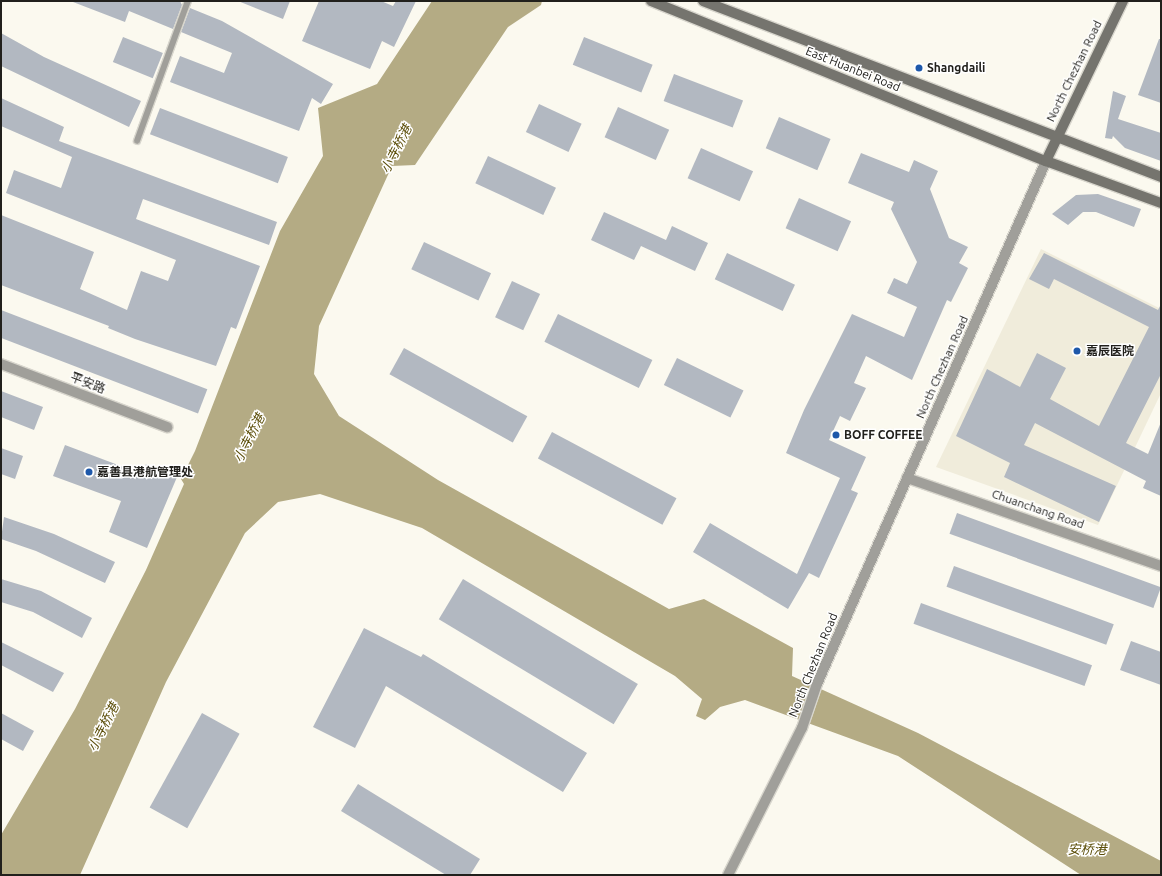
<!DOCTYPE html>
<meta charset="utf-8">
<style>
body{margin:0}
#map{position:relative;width:1162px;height:876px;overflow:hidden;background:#fbf9ef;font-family:Ubuntu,"Noto Sans SC",sans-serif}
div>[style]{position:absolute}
.built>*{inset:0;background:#f0ecdb}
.water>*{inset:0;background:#b4ab84}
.building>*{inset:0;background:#b2b8c1;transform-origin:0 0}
.roads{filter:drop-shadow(1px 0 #d8d6cd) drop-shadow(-1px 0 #d8d6cd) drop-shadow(0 1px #d8d6cd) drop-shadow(0 -1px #d8d6cd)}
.lane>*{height:5.5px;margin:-2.75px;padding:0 2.75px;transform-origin:2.75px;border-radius:2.75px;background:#a09f9a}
.street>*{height:10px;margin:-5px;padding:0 5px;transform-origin:5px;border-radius:5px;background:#a09f9a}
.secondary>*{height:10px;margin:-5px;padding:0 5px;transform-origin:5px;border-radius:5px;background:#75746e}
.dots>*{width:11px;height:11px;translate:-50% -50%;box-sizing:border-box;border:2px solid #fff;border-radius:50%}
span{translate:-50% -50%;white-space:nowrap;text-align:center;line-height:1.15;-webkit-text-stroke:3px #fff;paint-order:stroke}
.poi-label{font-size:12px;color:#21201c;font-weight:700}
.left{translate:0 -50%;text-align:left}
.street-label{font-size:12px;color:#21201c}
.water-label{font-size:13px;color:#5c4e09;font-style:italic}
.frame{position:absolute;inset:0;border:2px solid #21201c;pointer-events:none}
</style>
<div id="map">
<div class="built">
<i style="clip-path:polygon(1041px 249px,1161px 309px,1161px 393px,1098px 525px,936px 467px)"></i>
</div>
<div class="water">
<i style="clip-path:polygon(432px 1px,542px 1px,541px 5px,508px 27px,415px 165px,392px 166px,319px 326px,314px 374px,339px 416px,438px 480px,669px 609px,704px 599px,793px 648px,792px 676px,918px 733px,1161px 861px,1161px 875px,1081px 875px,898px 756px,745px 700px,720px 707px,705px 720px,696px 716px,702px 699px,675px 676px,422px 528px,320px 494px,278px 502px,245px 533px,166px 682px,80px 875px,1px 875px,1px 835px,75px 709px,146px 570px,184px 484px,181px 479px,195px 451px,280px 231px,323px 156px,318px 108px,377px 84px)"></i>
</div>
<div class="building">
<i style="clip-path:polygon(180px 1px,182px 5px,173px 29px,129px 11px,125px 22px,73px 2px)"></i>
<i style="clip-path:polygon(238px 1px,290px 1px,283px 19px)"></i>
<i style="clip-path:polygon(319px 1px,381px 1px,393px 6px,396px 1px,416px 1px,394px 47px,382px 41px,370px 69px,302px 41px)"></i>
<i style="clip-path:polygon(190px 8px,222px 21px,333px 84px,321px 104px,312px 98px,299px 131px,170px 82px,180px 56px,224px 73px,232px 53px,181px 32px)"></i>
<i style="clip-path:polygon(1px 33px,44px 57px,141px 101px,129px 127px,1px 66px)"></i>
<i style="left:123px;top:37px;width:43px;height:27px;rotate:22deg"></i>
<i style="left:584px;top:37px;width:74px;height:30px;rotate:22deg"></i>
<i style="clip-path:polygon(1159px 39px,1161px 39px,1161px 103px,1138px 95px)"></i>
<i style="left:674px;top:74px;width:74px;height:29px;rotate:21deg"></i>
<i style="clip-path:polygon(1113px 91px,1126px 96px,1118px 119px,1161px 133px,1161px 161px,1125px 148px,1113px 136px,1112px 139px,1105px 138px)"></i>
<i style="clip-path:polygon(1px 98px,64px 127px,59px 141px,277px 222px,269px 245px,143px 199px,136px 219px,260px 266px,236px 329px,231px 327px,216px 366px,135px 339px,108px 328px,109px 326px,1px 285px,1px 215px,94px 252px,80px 289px,127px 310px,141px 271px,168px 281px,176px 260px,6px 193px,14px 170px,61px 188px,72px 157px,1px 126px)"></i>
<i style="left:539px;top:104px;width:47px;height:31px;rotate:25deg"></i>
<i style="left:618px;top:107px;width:56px;height:33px;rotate:24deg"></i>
<i style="left:160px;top:108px;width:137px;height:28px;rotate:21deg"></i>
<i style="left:779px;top:117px;width:56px;height:34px;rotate:23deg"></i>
<i style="left:701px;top:148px;width:57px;height:33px;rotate:24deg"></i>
<i style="clip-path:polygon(861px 153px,909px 172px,914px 160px,938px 171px,930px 189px,949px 238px,968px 247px,959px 263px,968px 268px,951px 302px,947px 300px,912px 380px,866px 356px,854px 383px,866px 388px,850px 421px,840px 416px,829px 440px,866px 457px,851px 490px,858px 493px,819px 578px,809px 573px,788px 609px,693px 552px,710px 523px,797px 574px,840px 478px,786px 453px,804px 410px,852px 314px,904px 337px,917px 307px,887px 293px,894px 278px,907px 284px,917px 262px,891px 209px,894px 202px,848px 183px)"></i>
<i style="left:488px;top:156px;width:75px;height:30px;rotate:25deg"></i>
<i style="clip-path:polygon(1098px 194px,1141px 209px,1134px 227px,1096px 212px,1083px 212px,1068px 225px,1052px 214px,1076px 195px)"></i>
<i style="left:799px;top:198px;width:57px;height:33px;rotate:24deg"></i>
<i style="clip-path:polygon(604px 212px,666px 240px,672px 226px,708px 243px,695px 271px,641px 246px,634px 260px,591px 240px)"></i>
<i style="left:424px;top:242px;width:74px;height:30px;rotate:25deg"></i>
<i style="left:727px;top:253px;width:75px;height:29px;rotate:25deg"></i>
<i style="clip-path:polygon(1044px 253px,1158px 310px,1161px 304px,1161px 374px,1126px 443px,1148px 454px,1161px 422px,1161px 496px,1143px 488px,1146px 481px,1035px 423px,1024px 445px,1116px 486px,1099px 522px,1004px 477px,1010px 463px,956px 436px,987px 369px,1020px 387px,1037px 353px,1066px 368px,1050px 399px,1099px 426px,1149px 327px,1054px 279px,1049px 289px,1029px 279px)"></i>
<i style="left:512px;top:281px;width:31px;height:40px;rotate:25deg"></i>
<i style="left:1px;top:310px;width:221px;height:26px;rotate:21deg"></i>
<i style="left:558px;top:314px;width:105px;height:31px;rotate:26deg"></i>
<i style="left:404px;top:348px;width:141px;height:30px;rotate:29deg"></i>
<i style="left:677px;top:358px;width:74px;height:30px;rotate:26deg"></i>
<i style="clip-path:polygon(1px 391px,43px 407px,34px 430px,1px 417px)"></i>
<i style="left:552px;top:432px;width:141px;height:30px;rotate:28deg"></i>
<i style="clip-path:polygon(65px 445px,142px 474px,146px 464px,166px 473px,169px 465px,180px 470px,147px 548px,109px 532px,121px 501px,53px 476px)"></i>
<i style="clip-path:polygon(1px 448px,23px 456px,15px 479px,1px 474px)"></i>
<i style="left:957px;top:513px;width:217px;height:22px;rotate:20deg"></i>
<i style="clip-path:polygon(4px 517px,54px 534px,115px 562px,105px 583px,36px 551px,1px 539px)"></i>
<i style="left:954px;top:566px;width:170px;height:22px;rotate:20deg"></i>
<i style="clip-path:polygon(1px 579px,41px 591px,92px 618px,82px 638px,33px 612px,1px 602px)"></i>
<i style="left:463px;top:579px;width:204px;height:47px;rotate:31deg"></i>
<i style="left:921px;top:603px;width:182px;height:22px;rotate:20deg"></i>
<i style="clip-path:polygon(364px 628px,421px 657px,423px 654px,587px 753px,563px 792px,386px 686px,355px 748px,313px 727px)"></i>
<i style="clip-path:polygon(1131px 641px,1161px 652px,1161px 685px,1120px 670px)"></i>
<i style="clip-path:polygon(1px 642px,64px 673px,53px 692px,1px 665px)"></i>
<i style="clip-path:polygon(1px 713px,34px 731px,23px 751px,1px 739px)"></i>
<i style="left:202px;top:713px;width:43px;height:108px;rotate:29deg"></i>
<i style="clip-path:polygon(358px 784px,480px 859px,470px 875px,446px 875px,341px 811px)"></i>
</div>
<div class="roads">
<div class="lane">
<i style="left:137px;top:141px;width:149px;rotate:-70deg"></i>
</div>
<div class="street">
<i style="left:1px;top:364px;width:178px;rotate:20.8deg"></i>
<i style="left:907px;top:478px;width:269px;rotate:19.1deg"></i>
<i style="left:728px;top:875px;width:165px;rotate:-63.3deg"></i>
<i style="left:802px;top:728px;width:46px;rotate:-71.2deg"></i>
<i style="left:817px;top:684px;width:571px;rotate:-66.35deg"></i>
</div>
<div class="secondary">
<i style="left:651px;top:1px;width:426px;rotate:22.1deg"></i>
<i style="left:1046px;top:161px;width:122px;rotate:20.1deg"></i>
<i style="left:703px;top:1px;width:491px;rotate:21deg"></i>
<i style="left:1046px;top:161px;width:178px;rotate:-64.3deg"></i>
</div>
</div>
<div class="dots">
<i style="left:919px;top:68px;background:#1e58aa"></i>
<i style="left:1077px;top:351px;background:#1e58aa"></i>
<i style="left:836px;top:435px;background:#1e58aa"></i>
<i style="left:89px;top:472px;background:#1e58aa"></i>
</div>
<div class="poi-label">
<span class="left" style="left:927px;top:68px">Shangdaili</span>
<span class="left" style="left:1086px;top:351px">嘉辰医院</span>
<span class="left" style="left:844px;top:435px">BOFF COFFEE</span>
<span class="left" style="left:97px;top:472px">嘉善县港航管理处</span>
</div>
<div class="street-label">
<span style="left:853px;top:69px;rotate:22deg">East Huanbei Road</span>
<span style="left:1074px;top:71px;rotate:-64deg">North Chezhan Road</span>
<span style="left:942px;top:367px;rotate:-66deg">North Chezhan Road</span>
<span style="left:88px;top:383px;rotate:21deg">平安路</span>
<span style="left:1038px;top:509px;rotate:19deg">Chuanchang Road</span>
<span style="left:813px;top:665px;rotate:-68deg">North Chezhan Road</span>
</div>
<div class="water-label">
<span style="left:396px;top:149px;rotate:-63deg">小寺桥港</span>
<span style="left:249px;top:438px;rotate:-63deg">小寺桥港</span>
<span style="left:103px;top:727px;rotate:-63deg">小寺桥港</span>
<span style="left:1087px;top:849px">安桥港</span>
</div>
<div class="frame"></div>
</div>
